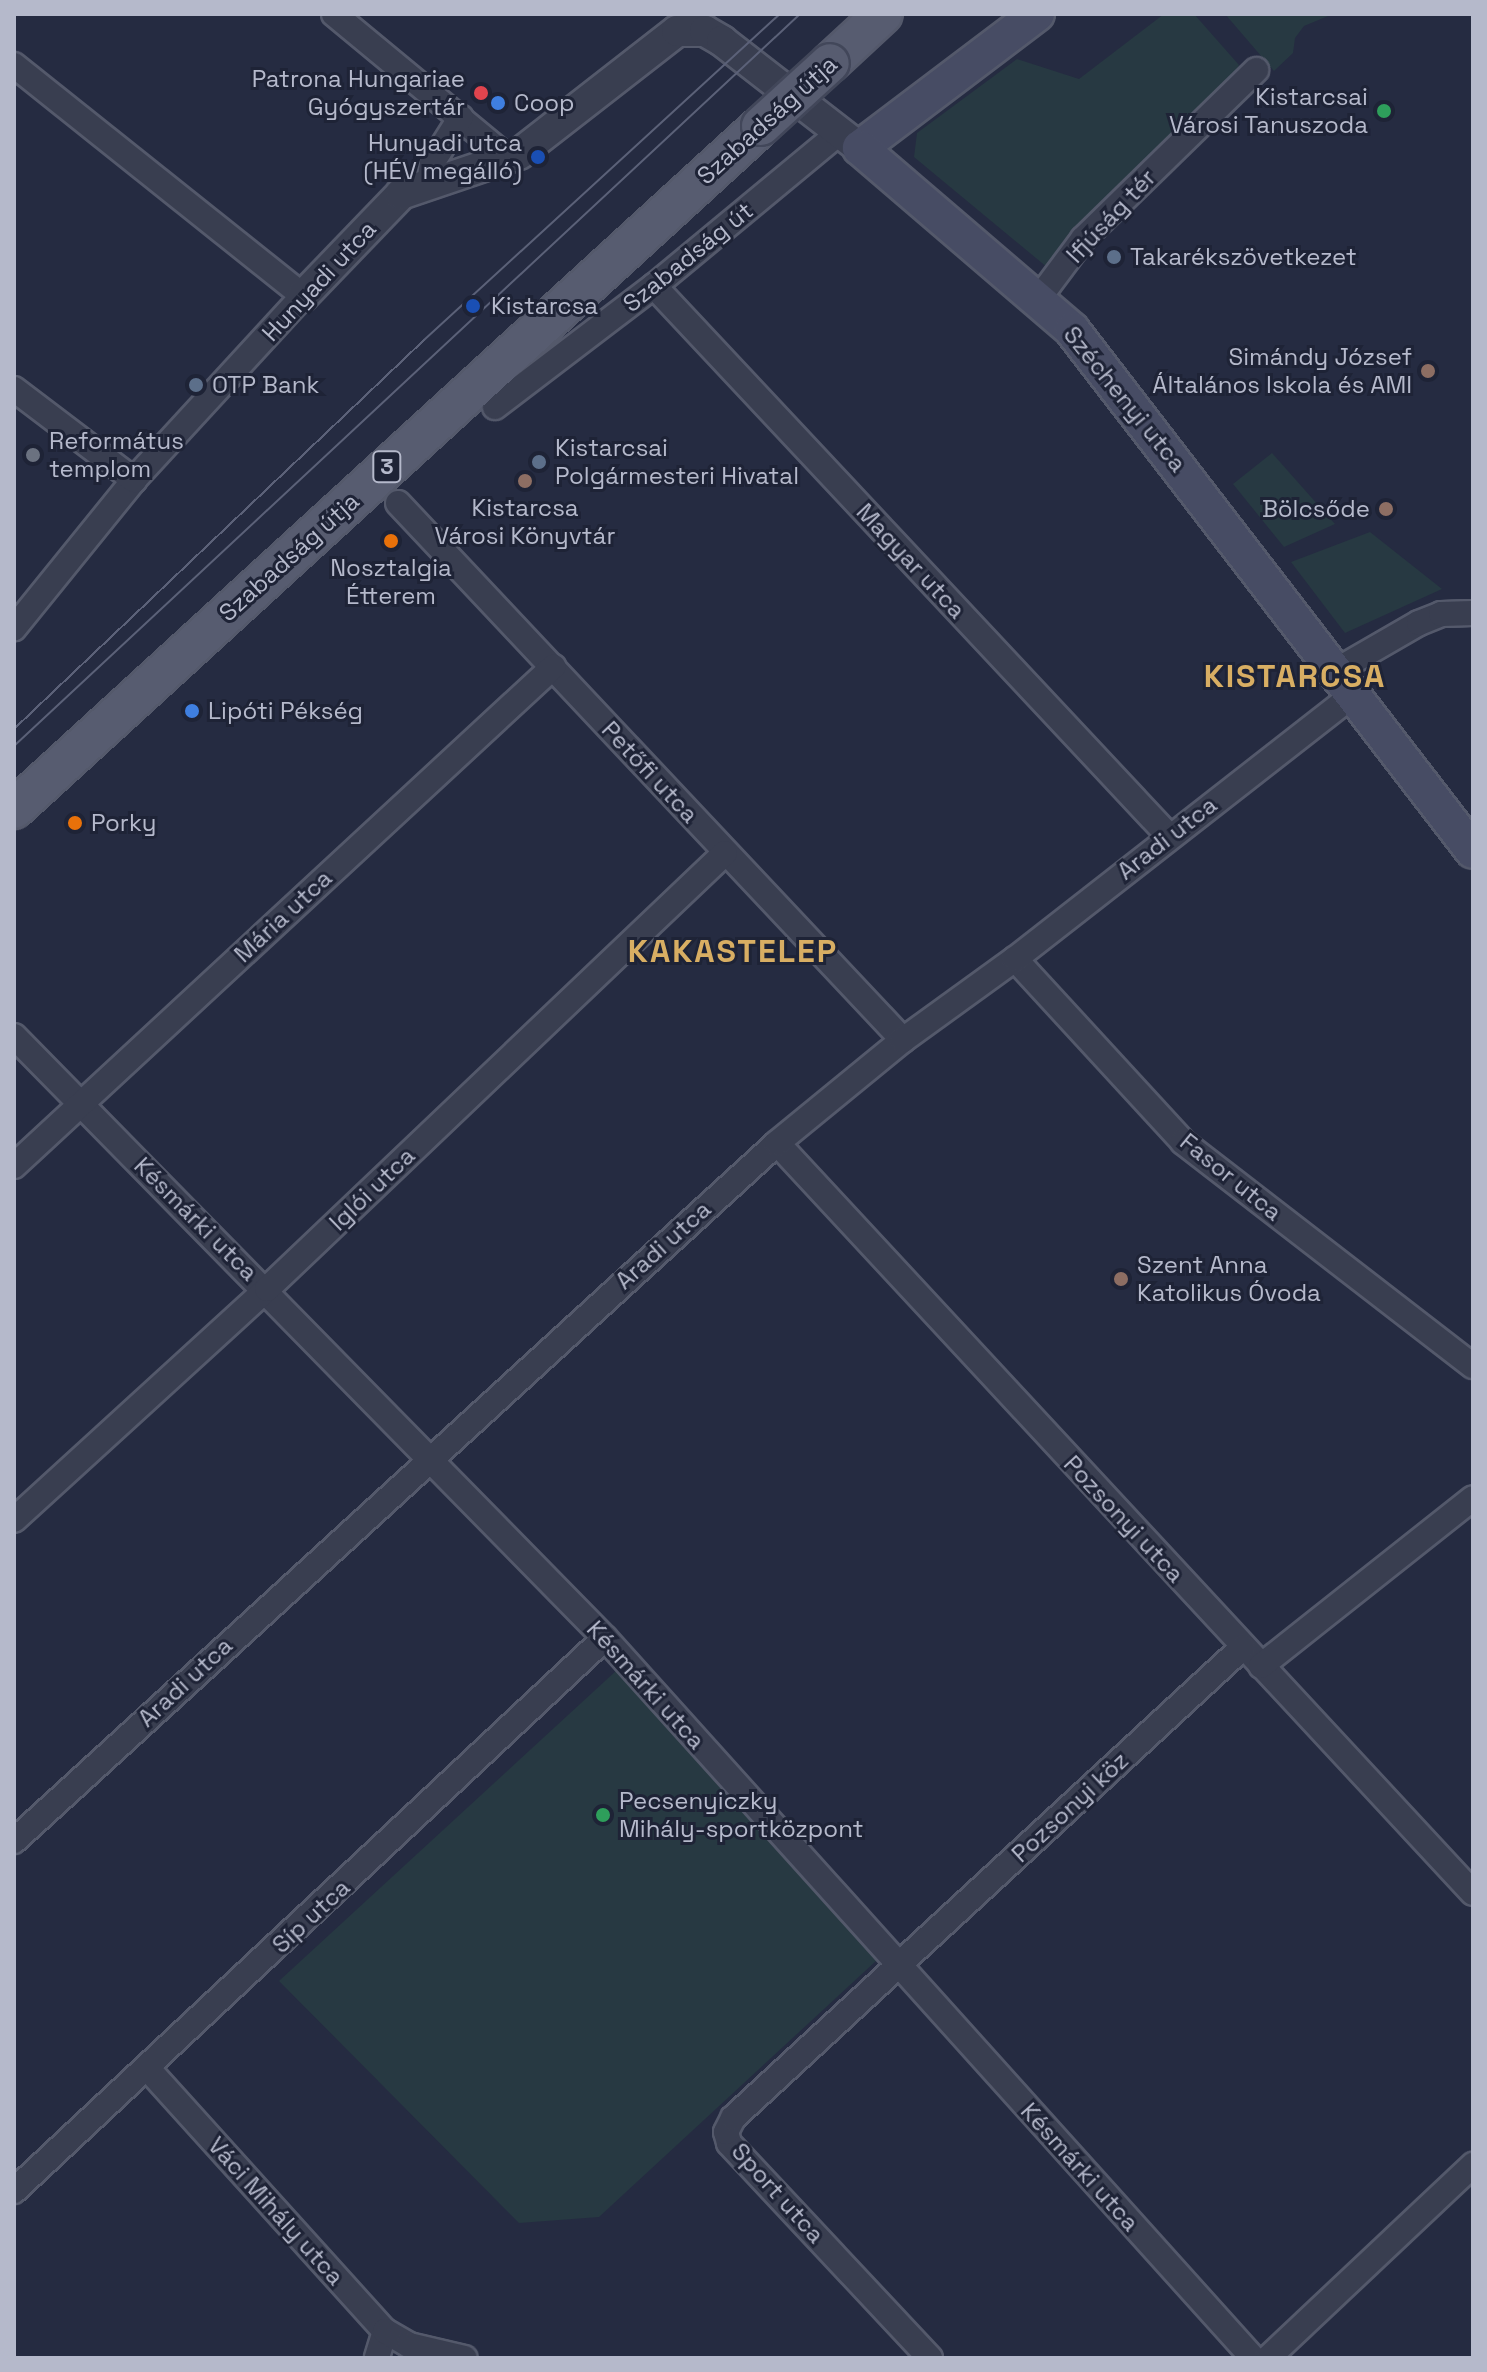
<!DOCTYPE html>
<meta charset="utf-8">
<style>
body{margin:0}
#map{position:relative;width:1487px;height:2372px;overflow:hidden;background:#252b41;font-family:"Space Grotesk",sans-serif}
div>[style]{position:absolute}
.green>*{inset:0;background:#273942}
.roads{filter:drop-shadow(2px 0 #54596b) drop-shadow(-2px 0 #54596b) drop-shadow(0 2px #54596b) drop-shadow(0 -2px #54596b)}
.minor>*{height:24px;margin:-12px;padding:0 12px;transform-origin:12px;border-radius:12px;background:#393e50}
.tertiary>*{height:30px;margin:-15px;padding:0 15px;transform-origin:15px;border-radius:15px;background:#393e50}
.secondary>*{height:34px;margin:-17px;padding:0 17px;transform-origin:17px;border-radius:17px;background:#474c64}
.primary>*{height:38px;margin:-19px;padding:0 19px;transform-origin:19px;border-radius:19px;background:#575c70}
.tram>*{height:2px;margin:-1px;padding:0 1px;transform-origin:1px;border-radius:1px;background:#5b6178}
.bridges{filter:drop-shadow(2px 0 #42475a) drop-shadow(-2px 0 #42475a) drop-shadow(0 2px #42475a) drop-shadow(0 -2px #42475a)}
.primary-bridge>*{height:38px;margin:-19px;padding:0 19px;transform-origin:19px;border-radius:19px;background:#575c70}
.dots>*{width:22px;height:22px;translate:-50% -50%;box-sizing:border-box;border:4px solid #1e2336;border-radius:50%}
span{translate:-50% -50%;white-space:nowrap;text-align:center;line-height:1.15;-webkit-text-stroke:6px #1e2336;paint-order:stroke}
.shield-label span{padding:2px 6px;background:#1e2336;border:2px solid;border-radius:6px;-webkit-text-stroke-width:0}
.shield-label{font-size:22px;color:#b5b9cb;font-weight:700}
.poi-label{font-size:24px;color:#b5b9cb}
.right{translate:-100% -50%;text-align:right}
.left{translate:0 -50%;text-align:left}
.street-label{font-size:24px;color:#b5b9cb}
.district-label{font-size:32px;color:#d8ae63;font-weight:700;letter-spacing:2px}
.frame{position:absolute;inset:0;border:16px solid #b5b9cb;pointer-events:none}
</style>
<div id="map">
<div class="green">
<i style="clip-path:polygon(1164px 14px,1194px 14px,1239px 65px,1228px 91px,1048px 268px,914px 157px,917px 133px,1017px 59px,1079px 79px)"></i>
<i style="clip-path:polygon(1225px 14px,1333px 14px,1304px 26px,1295px 38px,1293px 53px,1274px 71px)"></i>
<i style="clip-path:polygon(1272px 453px,1335px 524px,1284px 547px,1233px 484px)"></i>
<i style="clip-path:polygon(1370px 532px,1442px 589px,1345px 633px,1291px 562px)"></i>
<i style="clip-path:polygon(617px 1670px,877px 1960px,599px 2217px,519px 2223px,279px 1981px)"></i>
</div>
<div class="roads">
<div class="minor">
<i style="left:334px;top:14px;width:227px;rotate:39.6deg"></i>
<i style="left:14px;top:65px;width:370px;rotate:38.6deg"></i>
<i style="left:303px;top:296px;width:250px;rotate:132.6deg"></i>
<i style="left:134px;top:480px;width:191px;rotate:129deg"></i>
<i style="left:429px;top:183px;width:20px;rotate:-81deg"></i>
<i style="left:432px;top:163px;width:54px;rotate:-57.8deg"></i>
<i style="left:654px;top:286px;width:753px;rotate:46.88deg"></i>
<i style="left:1039px;top:298px;width:74px;rotate:-53.3deg"></i>
<i style="left:1083px;top:239px;width:242px;rotate:-44.3deg"></i>
<i style="left:14px;top:389px;width:151px;rotate:37.2deg"></i>
<i style="left:495px;top:407px;width:200px;rotate:-37.3deg"></i>
<i style="left:654px;top:286px;width:240px;rotate:-39.6deg"></i>
<i style="left:398px;top:503px;width:737px;rotate:46.76deg"></i>
<i style="left:1334px;top:672px;width:98px;rotate:-30deg"></i>
<i style="left:1419px;top:623px;width:24px;rotate:-22deg"></i>
<i style="left:1441px;top:614px;width:32px;rotate:-2deg"></i>
<i style="left:1015px;top:959px;width:248px;rotate:47.4deg"></i>
<i style="left:1183px;top:1142px;width:366px;rotate:37.7deg"></i>
<i style="left:14px;top:1036px;width:844px;rotate:45.53deg"></i>
<i style="left:605px;top:1638px;width:969px;rotate:48.01deg"></i>
<i style="left:777px;top:1143px;width:1023px;rotate:47.14deg"></i>
<i style="left:14px;top:1166px;width:735px;rotate:-42.79deg"></i>
<i style="left:14px;top:1520px;width:343px;rotate:-42.4deg"></i>
<i style="left:267px;top:1289px;width:632px;rotate:-43.59deg"></i>
<i style="left:1261px;top:1666px;width:270px;rotate:-38.4deg"></i>
<i style="left:14px;top:1841px;width:1034px;rotate:-42.45deg"></i>
<i style="left:777px;top:1143px;width:163px;rotate:-39.3deg"></i>
<i style="left:903px;top:1040px;width:138px;rotate:-35.9deg"></i>
<i style="left:1015px;top:959px;width:427px;rotate:-38deg"></i>
<i style="left:149px;top:2070px;width:352px;rotate:47.9deg"></i>
<i style="left:385px;top:2331px;width:28px;rotate:107deg"></i>
<i style="left:14px;top:2191px;width:809px;rotate:-43.1deg"></i>
<i style="left:385px;top:2331px;width:28px;rotate:30deg"></i>
<i style="left:409px;top:2345px;width:57px;rotate:13.1deg"></i>
<i style="left:930px;top:2358px;width:294px;rotate:-133.1deg"></i>
<i style="left:729px;top:2143px;width:11px;rotate:-105deg"></i>
<i style="left:726px;top:2132px;width:16px;rotate:-63deg"></i>
<i style="left:733px;top:2118px;width:694px;rotate:-42.72deg"></i>
<i style="left:1268px;top:2358px;width:282px;rotate:-43.3deg"></i>
</div>
<div class="tertiary">
<i style="left:303px;top:296px;width:141px;rotate:-46.1deg"></i>
<i style="left:401px;top:194px;width:125px;rotate:-18.7deg"></i>
<i style="left:519px;top:154px;width:200px;rotate:-37.9deg"></i>
<i style="left:677px;top:31px;width:28px"></i>
<i style="left:705px;top:31px;width:20px;rotate:30deg"></i>
<i style="left:722px;top:41px;width:175px;rotate:37.8deg"></i>
</div>
<div class="secondary">
<i style="left:1037px;top:14px;width:222px;rotate:142.9deg"></i>
<i style="left:860px;top:148px;width:279px;rotate:40.6deg"></i>
<i style="left:1072px;top:330px;width:657px;rotate:52.42deg"></i>
</div>
<div class="primary">
<i style="left:830px;top:63px;width:72px;rotate:-42.8deg"></i>
<i style="left:14px;top:809px;width:1012px;rotate:-42.44deg"></i>
</div>
</div>
<div class="tram">
<i style="left:14px;top:729px;width:565px;rotate:-43.49deg"></i>
<i style="left:424px;top:340px;width:483px;rotate:-42.5deg"></i>
<i style="left:14px;top:746px;width:1074px;rotate:-42.96deg"></i>
</div>
<div class="bridges">
<div class="primary-bridge">
<i style="left:761px;top:126px;width:93px;rotate:-42.4deg"></i>
</div>
</div>
<div class="dots">
<i style="left:481px;top:93px;background:#e0444e"></i>
<i style="left:498px;top:103px;background:#3f7fe0"></i>
<i style="left:1384px;top:111px;background:#2e9e5b"></i>
<i style="left:538px;top:157px;background:#1a4fb4"></i>
<i style="left:1114px;top:257px;background:#5c6f8a"></i>
<i style="left:473px;top:306px;background:#1a4fb4"></i>
<i style="left:1428px;top:371px;background:#8d6e63"></i>
<i style="left:196px;top:385px;background:#5c6f8a"></i>
<i style="left:33px;top:455px;background:#6b7280"></i>
<i style="left:539px;top:462px;background:#5c6f8a"></i>
<i style="left:525px;top:481px;background:#8d6e63"></i>
<i style="left:1386px;top:509px;background:#8d6e63"></i>
<i style="left:391px;top:541px;background:#e8710a"></i>
<i style="left:192px;top:711px;background:#3f7fe0"></i>
<i style="left:75px;top:823px;background:#e8710a"></i>
<i style="left:1121px;top:1279px;background:#8d6e63"></i>
<i style="left:603px;top:1815px;background:#2e9e5b"></i>
</div>
<div class="shield-label">
<span style="left:387px;top:467px">3</span>
</div>
<div class="poi-label">
<span class="right" style="left:465px;top:93px">Patrona Hungariae<br>Gyógyszertár</span>
<span class="right" style="left:1368px;top:111px">Kistarcsai<br>Városi Tanuszoda</span>
<span class="left" style="left:514px;top:103px">Coop</span>
<span class="right" style="left:522px;top:157px">Hunyadi utca<br>(HÉV megálló)</span>
<span class="left" style="left:1130px;top:257px">Takarékszövetkezet</span>
<span class="left" style="left:491px;top:306px">Kistarcsa</span>
<span class="right" style="left:1412px;top:371px">Simándy József<br>Általános Iskola és AMI</span>
<span class="left" style="left:212px;top:385px">OTP Bank</span>
<span class="left" style="left:49px;top:455px">Református<br>templom</span>
<span class="left" style="left:555px;top:462px">Kistarcsai<br>Polgármesteri Hivatal</span>
<span style="left:525px;top:522px">Kistarcsa<br>Városi Könyvtár</span>
<span class="right" style="left:1370px;top:509px">Bölcsőde</span>
<span style="left:391px;top:582px">Nosztalgia<br>Étterem</span>
<span class="left" style="left:208px;top:711px">Lipóti Pékség</span>
<span class="left" style="left:91px;top:823px">Porky</span>
<span class="left" style="left:1137px;top:1279px">Szent Anna<br>Katolikus Óvoda</span>
<span class="left" style="left:619px;top:1815px">Pecsenyiczky<br>Mihály-sportközpont</span>
</div>
<div class="street-label">
<span style="left:767px;top:120px;rotate:-42deg">Szabadság útja</span>
<span style="left:1111px;top:216px;rotate:-47deg">Ifjúság tér</span>
<span style="left:688px;top:257px;rotate:-39deg">Szabadság út</span>
<span style="left:319px;top:281px;rotate:-47deg">Hunyadi utca</span>
<span style="left:1125px;top:399px;rotate:51deg">Széchenyi utca</span>
<span style="left:289px;top:557px;rotate:-42deg">Szabadság útja</span>
<span style="left:911px;top:561px;rotate:47deg">Magyar utca</span>
<span style="left:650px;top:772px;rotate:47deg">Petőfi utca</span>
<span style="left:1167px;top:838px;rotate:-38deg">Aradi utca</span>
<span style="left:283px;top:916px;rotate:-43deg">Mária utca</span>
<span style="left:1231px;top:1177px;rotate:39deg">Fasor utca</span>
<span style="left:372px;top:1189px;rotate:-44deg">Iglói utca</span>
<span style="left:196px;top:1219px;rotate:45deg">Késmárki utca</span>
<span style="left:663px;top:1245px;rotate:-42deg">Aradi utca</span>
<span style="left:1124px;top:1519px;rotate:47deg">Pozsonyi utca</span>
<span style="left:185px;top:1682px;rotate:-43deg">Aradi utca</span>
<span style="left:646px;top:1685px;rotate:48deg">Késmárki utca</span>
<span style="left:1070px;top:1807px;rotate:-43deg">Pozsonyi köz</span>
<span style="left:311px;top:1916px;rotate:-43deg">Síp utca</span>
<span style="left:1080px;top:2167px;rotate:48deg">Késmárki utca</span>
<span style="left:778px;top:2193px;rotate:48deg">Sport utca</span>
<span style="left:276px;top:2211px;rotate:48deg">Váci Mihály utca</span>
</div>
<div class="district-label">
<span style="left:1295px;top:676px">KISTARCSA</span>
<span style="left:733px;top:951px">KAKASTELEP</span>
</div>
<div class="frame"></div>
</div>
